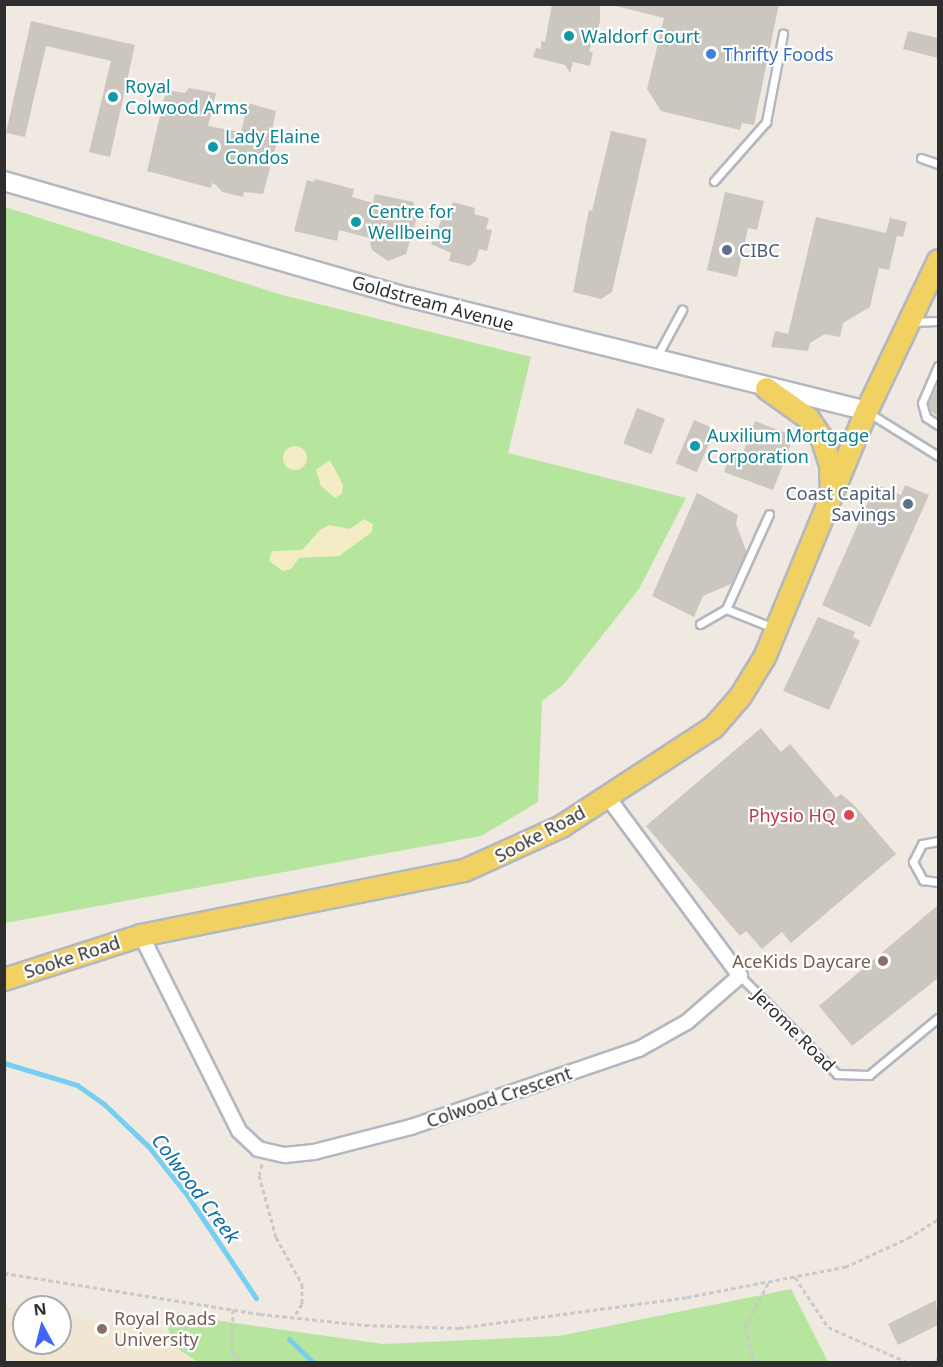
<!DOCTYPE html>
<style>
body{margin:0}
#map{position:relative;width:943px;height:1367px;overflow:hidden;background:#efe9e1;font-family:"Noto Sans",sans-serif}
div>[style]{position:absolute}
.education>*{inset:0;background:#f0e6d1}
.green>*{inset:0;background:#b6e59e}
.sand>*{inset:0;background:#f3ecc5}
.round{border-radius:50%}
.stream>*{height:5px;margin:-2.5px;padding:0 2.5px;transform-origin:2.5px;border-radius:2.5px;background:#75cff0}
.building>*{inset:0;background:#cbc7bf;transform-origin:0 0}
.path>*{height:3px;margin-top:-1.5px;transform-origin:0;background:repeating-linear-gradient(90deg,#c9c9c9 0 4.5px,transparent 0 7.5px)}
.roads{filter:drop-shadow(2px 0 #b4b7c1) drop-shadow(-2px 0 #b4b7c1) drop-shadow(0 2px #b4b7c1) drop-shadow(0 -2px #b4b7c1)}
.lane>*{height:7px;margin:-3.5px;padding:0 3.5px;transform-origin:3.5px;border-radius:3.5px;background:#fff}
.street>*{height:14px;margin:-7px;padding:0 7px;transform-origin:7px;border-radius:7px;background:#fff}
.secondary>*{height:18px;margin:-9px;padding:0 9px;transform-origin:9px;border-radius:9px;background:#fff}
.primary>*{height:21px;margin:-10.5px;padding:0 10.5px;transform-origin:10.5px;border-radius:10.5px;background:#f2d163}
.dots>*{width:16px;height:16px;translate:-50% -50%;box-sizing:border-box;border:3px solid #fff;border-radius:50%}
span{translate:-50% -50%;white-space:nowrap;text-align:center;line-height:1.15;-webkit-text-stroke:4.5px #fff;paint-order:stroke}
.culture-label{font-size:18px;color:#0d838f}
.left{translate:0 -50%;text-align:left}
.shop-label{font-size:18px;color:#366cbe}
.service-label{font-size:18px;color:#4e5e75}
.right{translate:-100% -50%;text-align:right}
.street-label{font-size:18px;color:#2e2e2e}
.health-label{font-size:18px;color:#be3a42}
.education-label{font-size:18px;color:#785e54}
.water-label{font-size:20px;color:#0d6fa3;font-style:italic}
.frame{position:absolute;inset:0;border:6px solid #2e2e2e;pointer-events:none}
.north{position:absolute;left:12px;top:1295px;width:60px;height:60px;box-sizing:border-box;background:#fff;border:2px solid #ababab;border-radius:50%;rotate:353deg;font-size:16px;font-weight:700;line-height:24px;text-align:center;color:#2e2e2e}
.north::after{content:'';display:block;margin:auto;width:21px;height:27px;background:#4264fb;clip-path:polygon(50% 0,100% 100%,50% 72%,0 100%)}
</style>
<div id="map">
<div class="education">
<i style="clip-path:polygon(4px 1306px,24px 1309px,24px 1343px,60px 1343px,60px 1315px,367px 1362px,5px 1362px)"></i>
</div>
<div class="green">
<i style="clip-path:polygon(5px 207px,282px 295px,531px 357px,508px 453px,686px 498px,639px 589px,563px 685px,542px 701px,538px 802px,481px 836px,5px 923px)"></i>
<i style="clip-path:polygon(791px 1289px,828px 1362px,198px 1362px,175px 1347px,165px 1320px,172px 1314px,383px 1344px,559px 1336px)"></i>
</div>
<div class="sand">
<i class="round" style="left:283px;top:446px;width:24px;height:24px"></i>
<i style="clip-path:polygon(330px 460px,343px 485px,342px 494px,335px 498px,321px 486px,316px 470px)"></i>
<i style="clip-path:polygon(364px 519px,373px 524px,372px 532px,339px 556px,299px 558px,291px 569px,283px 571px,269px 561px,272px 551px,302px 550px,320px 530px,329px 525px,350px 529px)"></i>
</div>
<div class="stream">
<i style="left:4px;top:1063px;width:76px;rotate:16.8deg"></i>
<i style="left:77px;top:1085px;width:33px;rotate:35deg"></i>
<i style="left:104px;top:1104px;width:61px;rotate:43.7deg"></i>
<i style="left:148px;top:1146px;width:63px;rotate:51.5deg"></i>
<i style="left:187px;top:1195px;width:124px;rotate:56.2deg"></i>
<i style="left:289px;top:1339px;width:33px;rotate:44deg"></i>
</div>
<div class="building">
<i style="clip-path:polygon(552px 4px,600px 4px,600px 22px,589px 51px,593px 52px,590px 66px,573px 62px,570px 73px,565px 65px,533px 57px,536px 48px,541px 49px,541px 41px,545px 42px)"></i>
<i style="clip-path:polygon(608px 4px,779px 4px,754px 125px,742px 123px,740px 130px,661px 111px,647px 89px,664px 18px)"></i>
<i style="clip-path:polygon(31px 21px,135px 45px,110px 157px,89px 152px,111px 61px,46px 46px,25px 137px,6px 133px)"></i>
<i style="clip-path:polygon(908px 31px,938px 38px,938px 58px,903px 49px)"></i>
<i style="clip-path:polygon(189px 88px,216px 93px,208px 126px,241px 132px,248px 103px,276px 111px,270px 141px,277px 142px,263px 194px,244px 192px,243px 197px,222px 192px,216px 185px,212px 183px,211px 188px,147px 171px,166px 90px,185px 93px)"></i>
<i style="clip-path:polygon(611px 131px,647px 139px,612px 292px,601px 299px,573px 292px,589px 210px,592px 211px)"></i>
<i style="clip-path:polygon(315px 179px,354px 189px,352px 197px,373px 203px,375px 194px,414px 202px,412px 213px,418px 214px,406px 254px,388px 261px,372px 250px,369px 238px,339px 230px,337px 241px,294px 231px,307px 180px,314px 182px)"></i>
<i style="clip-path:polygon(725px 192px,764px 201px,757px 230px,748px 228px,737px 277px,707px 270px)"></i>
<i style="clip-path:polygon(453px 202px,475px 208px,474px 214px,489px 218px,486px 229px,492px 230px,487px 251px,479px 249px,476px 261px,469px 266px,449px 261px,451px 253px,431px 244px,443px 216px,449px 217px)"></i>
<i style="clip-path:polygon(816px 217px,886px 233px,890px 218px,907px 222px,903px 237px,897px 236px,889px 270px,879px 268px,870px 307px,843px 323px,840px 337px,825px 334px,810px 343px,808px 351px,771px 347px,775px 331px,788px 334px)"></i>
<i style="clip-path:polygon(938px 385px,938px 416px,926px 409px)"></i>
<i style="left:637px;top:408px;width:30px;height:38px;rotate:21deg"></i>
<i style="left:694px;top:420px;width:23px;height:47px;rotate:23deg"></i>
<i style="clip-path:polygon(755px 421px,794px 436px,773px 490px,724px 472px,733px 449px,743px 453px)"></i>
<i style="clip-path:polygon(876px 484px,901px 495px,905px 485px,929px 495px,870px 627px,822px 605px)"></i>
<i style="clip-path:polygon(697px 493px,738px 515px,736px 524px,747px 553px,731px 584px,703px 596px,694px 617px,652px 596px)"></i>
<i style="clip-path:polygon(818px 617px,855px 632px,853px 637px,860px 641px,829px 710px,783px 691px)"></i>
<i style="clip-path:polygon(761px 728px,781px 752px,790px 744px,836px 798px,841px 794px,853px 804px,896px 854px,791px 943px,782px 932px,762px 949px,746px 931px,740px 936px,646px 826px)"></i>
<i style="clip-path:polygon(938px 905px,938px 978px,852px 1046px,819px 1006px)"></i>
<i style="clip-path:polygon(936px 1300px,938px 1325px,898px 1345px,888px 1324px)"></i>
</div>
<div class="path">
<i style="left:262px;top:1164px;width:11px;rotate:105deg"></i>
<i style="left:259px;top:1175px;width:64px;rotate:74.7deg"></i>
<i style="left:276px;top:1237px;width:54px;rotate:61deg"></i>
<i style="left:302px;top:1284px;width:20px;rotate:90deg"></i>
<i style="left:302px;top:1304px;width:17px;rotate:123deg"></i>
<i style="left:4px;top:1273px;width:259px;rotate:9.1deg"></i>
<i style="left:260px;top:1314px;width:106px;rotate:6deg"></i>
<i style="left:365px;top:1325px;width:94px;rotate:1.8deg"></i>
<i style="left:459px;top:1328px;width:230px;rotate:-7.7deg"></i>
<i style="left:687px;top:1297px;width:161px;rotate:-10.8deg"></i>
<i style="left:845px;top:1267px;width:69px;rotate:-24.7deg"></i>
<i style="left:908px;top:1238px;width:36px;rotate:-32deg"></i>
<i style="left:795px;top:1277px;width:60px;rotate:56.6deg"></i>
<i style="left:828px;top:1327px;width:86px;rotate:23.9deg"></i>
<i style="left:233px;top:1309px;width:42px;rotate:91.4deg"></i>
<i style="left:232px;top:1351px;width:14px;rotate:51deg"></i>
<i style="left:754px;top:1362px;width:36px;rotate:-104deg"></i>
<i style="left:745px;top:1327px;width:52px;rotate:-62.4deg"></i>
<i style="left:936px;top:1362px;width:5px;rotate:-68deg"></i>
</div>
<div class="roads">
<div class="lane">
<i style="left:921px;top:158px;width:18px;rotate:19deg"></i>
<i style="left:714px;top:181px;width:79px;rotate:-48.6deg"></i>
<i style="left:766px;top:122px;width:90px;rotate:-79.1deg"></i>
<i style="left:911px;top:322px;width:27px;rotate:-2deg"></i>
<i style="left:656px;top:358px;width:55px;rotate:-61.6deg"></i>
<i style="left:938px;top:366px;width:40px;rotate:113.4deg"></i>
<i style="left:922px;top:403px;width:15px;rotate:74deg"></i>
<i style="left:926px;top:417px;width:14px;rotate:34deg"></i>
<i style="left:869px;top:413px;width:81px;rotate:31.9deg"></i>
<i style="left:726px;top:609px;width:104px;rotate:-65.6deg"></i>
<i style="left:700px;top:624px;width:30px;rotate:-30deg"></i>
<i style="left:726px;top:609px;width:52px;rotate:21.6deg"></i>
<i style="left:938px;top:841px;width:16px;rotate:169deg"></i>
<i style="left:922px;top:844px;width:20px;rotate:117deg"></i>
<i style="left:913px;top:862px;width:21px;rotate:61deg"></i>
<i style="left:923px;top:880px;width:15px;rotate:8deg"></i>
<i style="left:740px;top:976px;width:138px;rotate:45.3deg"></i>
<i style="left:837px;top:1074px;width:32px;rotate:2deg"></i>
<i style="left:869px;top:1075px;width:89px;rotate:-39.6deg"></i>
</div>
<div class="street">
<i style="left:141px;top:935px;width:219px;rotate:63.4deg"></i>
<i style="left:239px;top:1131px;width:26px;rotate:43deg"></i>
<i style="left:258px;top:1149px;width:28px;rotate:13deg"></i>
<i style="left:285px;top:1155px;width:29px;rotate:-6deg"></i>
<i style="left:314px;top:1152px;width:100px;rotate:-14.5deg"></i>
<i style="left:411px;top:1127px;width:241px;rotate:-18.9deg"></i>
<i style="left:639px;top:1049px;width:55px;rotate:-29.4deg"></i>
<i style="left:687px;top:1022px;width:70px;rotate:-41deg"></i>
<i style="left:740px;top:976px;width:224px;rotate:-126.5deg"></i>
</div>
<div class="secondary">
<i style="left:4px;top:181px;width:419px;rotate:16.1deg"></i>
<i style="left:407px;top:297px;width:473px;rotate:13.9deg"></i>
</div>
<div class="primary">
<i style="left:766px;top:388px;width:52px;rotate:35.5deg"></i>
<i style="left:808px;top:418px;width:23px;rotate:56deg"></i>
<i style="left:821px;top:437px;width:28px;rotate:72deg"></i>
<i style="left:830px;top:464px;width:25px;rotate:88deg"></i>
<i style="left:4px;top:979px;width:144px;rotate:-17.8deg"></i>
<i style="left:141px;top:935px;width:329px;rotate:-11.4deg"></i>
<i style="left:464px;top:870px;width:107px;rotate:-24.4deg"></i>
<i style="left:561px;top:826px;width:181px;rotate:-33.1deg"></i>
<i style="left:713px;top:727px;width:41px;rotate:-48.9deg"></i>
<i style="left:740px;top:696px;width:46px;rotate:-58.4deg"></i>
<i style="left:764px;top:657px;width:266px;rotate:-67.5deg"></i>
<i style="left:866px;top:411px;width:167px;rotate:-64.5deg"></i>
</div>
</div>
<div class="dots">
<i style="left:569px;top:36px;background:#0f9aa8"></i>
<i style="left:711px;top:54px;background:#3f7fe0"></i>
<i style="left:113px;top:97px;background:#0f9aa8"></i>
<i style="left:213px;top:147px;background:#0f9aa8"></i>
<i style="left:356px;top:222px;background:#0f9aa8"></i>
<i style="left:727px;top:250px;background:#5c6f8a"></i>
<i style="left:695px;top:446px;background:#0f9aa8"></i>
<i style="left:908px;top:504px;background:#5c6f8a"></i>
<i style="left:849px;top:815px;background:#e0444e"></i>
<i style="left:883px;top:961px;background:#8d6e63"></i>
<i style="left:102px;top:1329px;background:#8d6e63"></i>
</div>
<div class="culture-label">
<span class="left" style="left:581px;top:36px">Waldorf Court</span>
<span class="left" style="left:125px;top:97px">Royal<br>Colwood Arms</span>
<span class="left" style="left:225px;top:147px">Lady Elaine<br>Condos</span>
<span class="left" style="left:368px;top:222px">Centre for<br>Wellbeing</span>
<span class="left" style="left:707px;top:446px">Auxilium Mortgage<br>Corporation</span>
</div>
<div class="shop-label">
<span class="left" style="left:723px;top:54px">Thrifty Foods</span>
</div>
<div class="service-label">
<span class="left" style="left:739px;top:250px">CIBC</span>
<span class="right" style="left:896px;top:504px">Coast Capital<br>Savings</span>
</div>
<div class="street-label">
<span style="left:433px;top:303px;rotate:15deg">Goldstream Avenue</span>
<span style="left:540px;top:834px;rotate:-28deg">Sooke Road</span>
<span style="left:72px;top:957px;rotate:-18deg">Sooke Road</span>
<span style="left:794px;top:1030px;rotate:45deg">Jerome Road</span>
<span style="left:499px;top:1097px;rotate:-19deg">Colwood Crescent</span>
</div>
<div class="health-label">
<span class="right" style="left:836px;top:815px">Physio HQ</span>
</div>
<div class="education-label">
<span class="right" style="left:871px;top:961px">AceKids Daycare</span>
<span class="left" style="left:114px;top:1329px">Royal Roads<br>University</span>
</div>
<div class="water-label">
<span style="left:196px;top:1188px;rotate:53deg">Colwood Creek</span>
</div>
<div class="frame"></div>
<div class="north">N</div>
</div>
